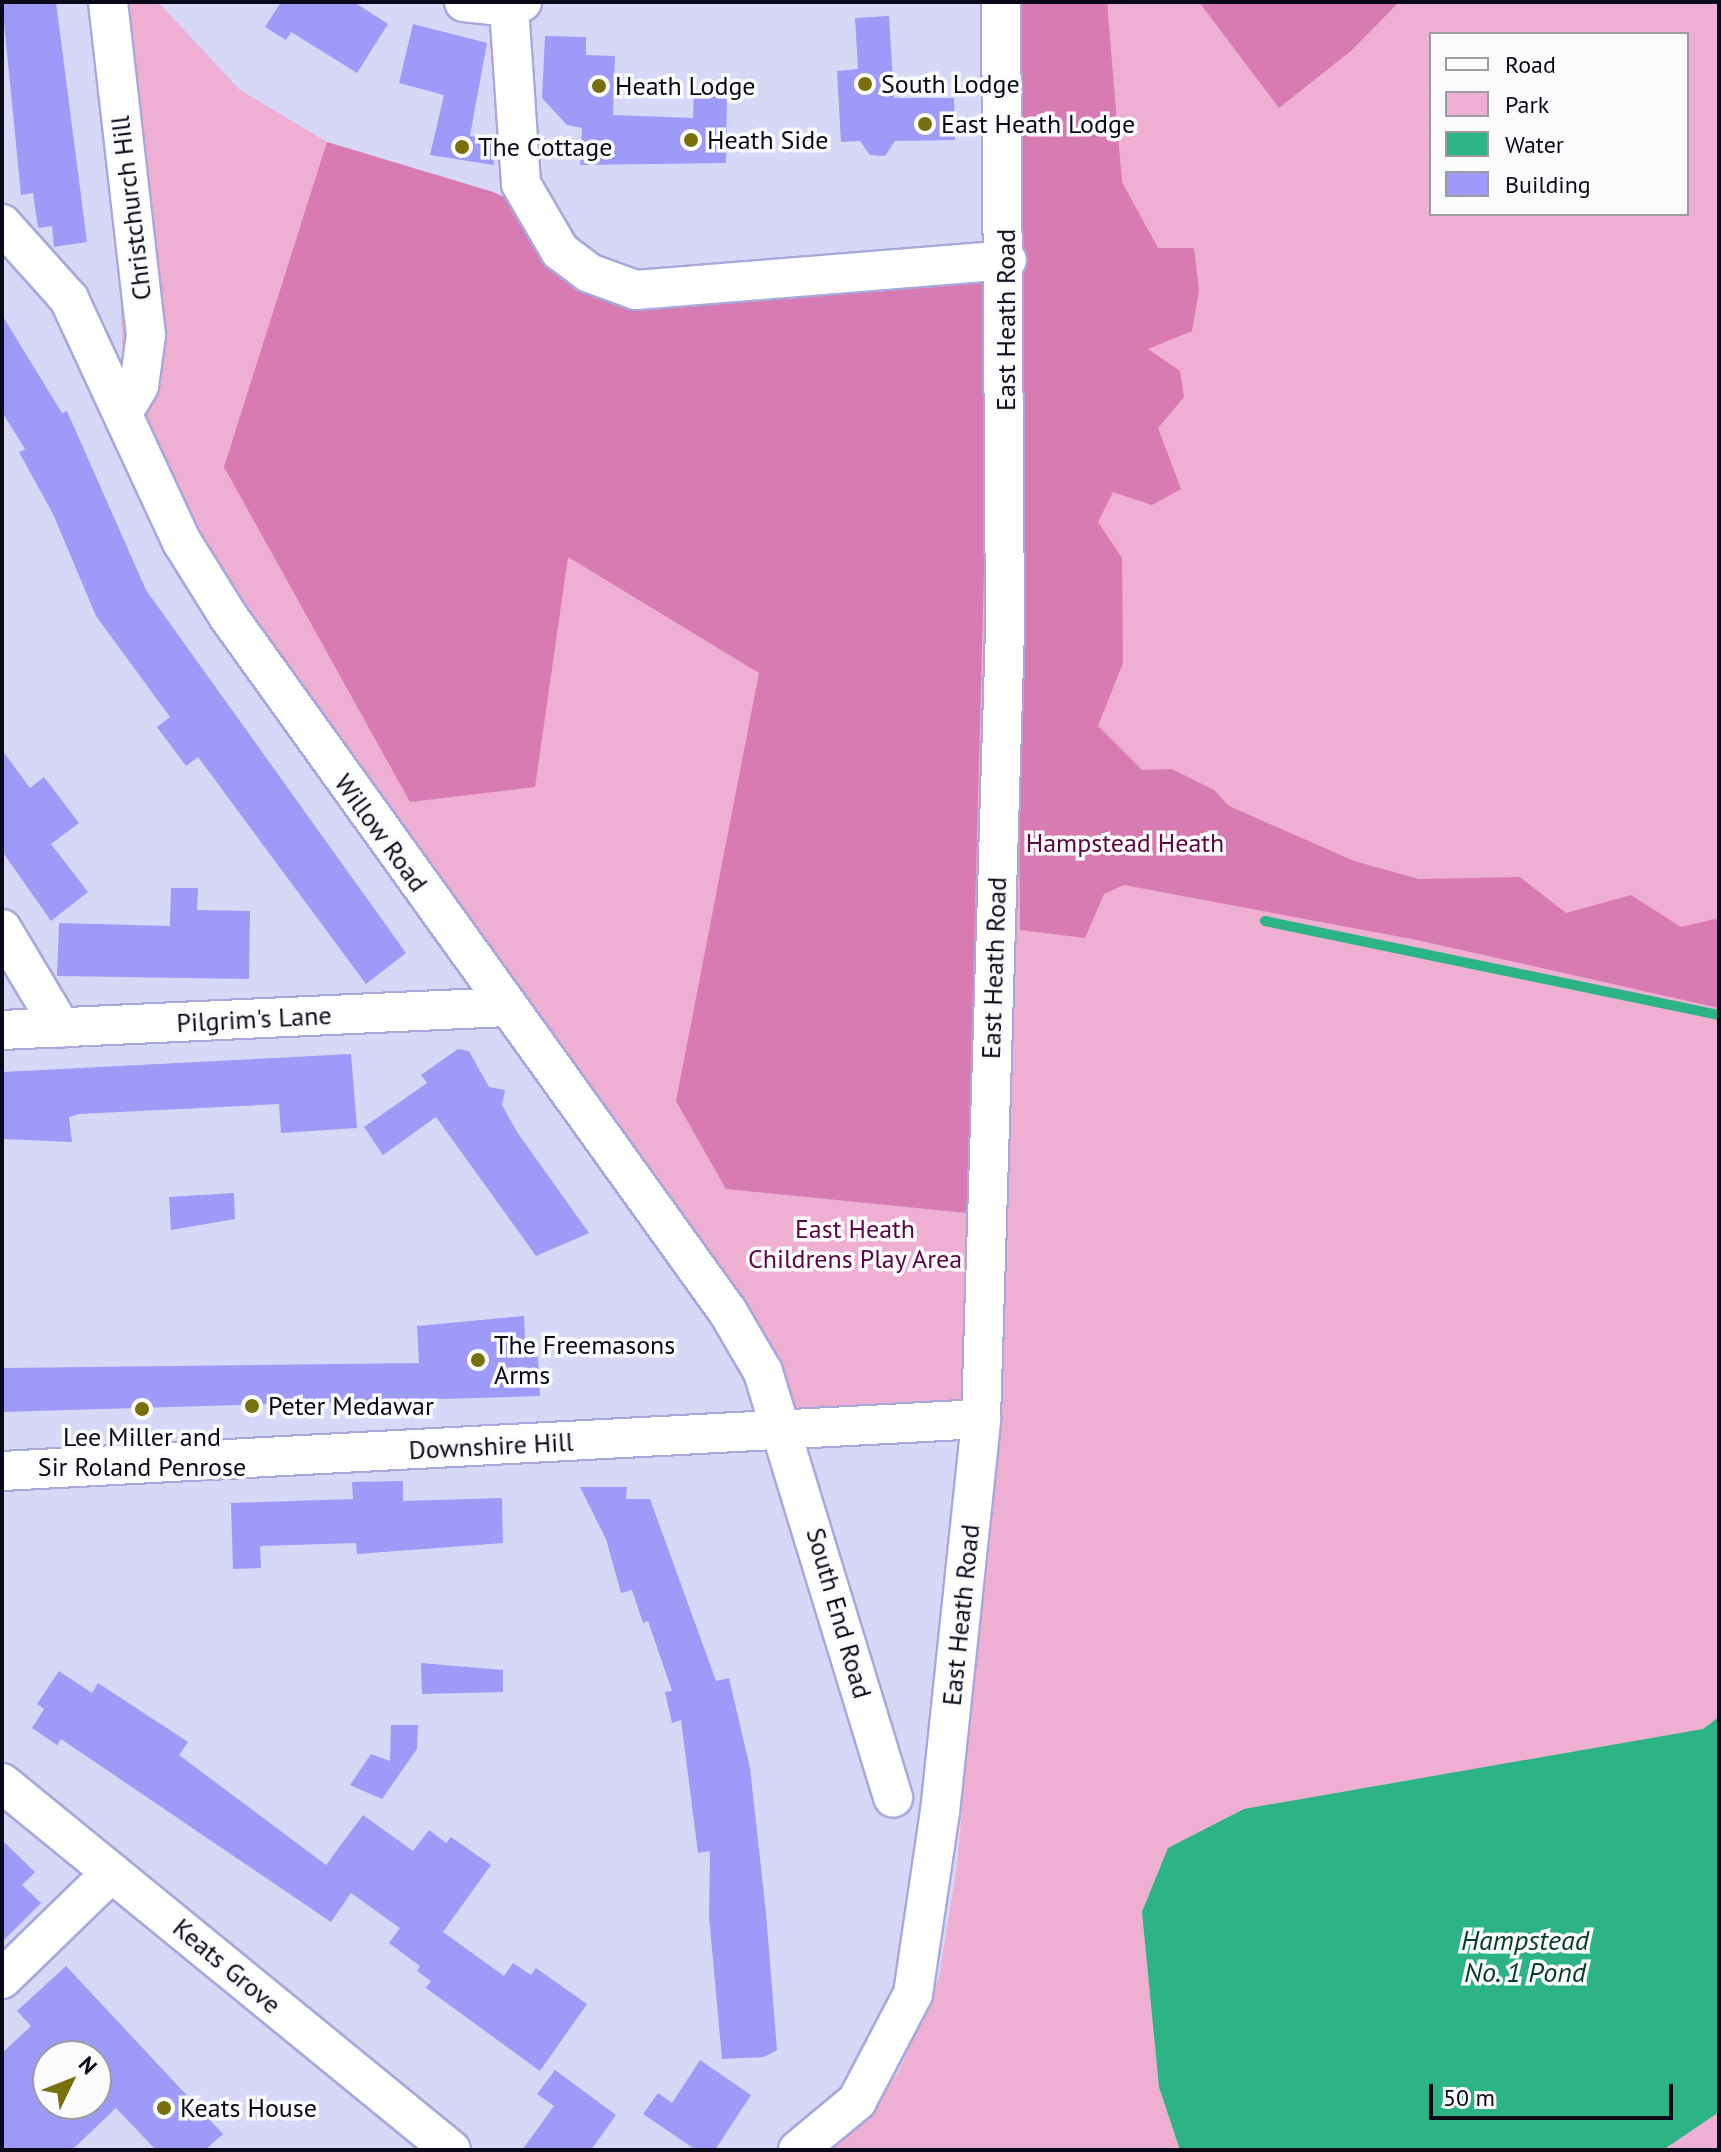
<!DOCTYPE html>
<style>
body{margin:0}
#map{position:relative;width:1721px;height:2152px;overflow:hidden;background:#d7d8f8;font-family:"PT Sans",sans-serif}
div>[style]{position:absolute}
.green>*{inset:0;background:#eeafd3}
.forest>*{inset:0;background:#d87bb3}
.water>*{inset:0;background:#2cb484}
.stream>*{height:10px;margin:-5px;padding:0 5px;transform-origin:5px;border-radius:5px;background:#2cb484}
.building>*{inset:0;background:#9d9af8}
.roads{filter:drop-shadow(2px 0 #a8a8dc) drop-shadow(-2px 0 #a8a8dc) drop-shadow(0 2px #a8a8dc) drop-shadow(0 -2px #a8a8dc)}
.minor>*{height:38px;margin:-19px;padding:0 19px;transform-origin:19px;border-radius:19px;background:#fff}
.dots>*{width:22px;height:22px;translate:-50% -50%;box-sizing:border-box;border:4px solid #fcfcfc;border-radius:50%}
span{translate:-50% -50%;white-space:nowrap;text-align:center;line-height:1.15;-webkit-text-stroke:7px #fcfcfc;paint-order:stroke}
.poi-label{font-size:26px;color:#0a091a}
.left{translate:0 -50%;text-align:left}
.street-label{font-size:26px;color:#0a091a}
.park-label{font-size:26px;color:#5c0543}
.water-label{font-size:28px;color:#033c29;font-style:italic}
.frame{position:absolute;inset:0;border:4px solid #0a091a;pointer-events:none}
.legend{position:absolute;left:1429px;top:32px;width:260px;height:184px;box-sizing:border-box;background:#fcfcfc;border:2px solid #9b9ba2;margin:0;padding:10px 14px;list-style:none;font-size:24px;color:#0a091a}
.legend li{display:flex;align-items:center;gap:16px;height:40px}
.legend b{width:40px;border:2px solid #9b9ba2}
.north{position:absolute;left:32px;top:2040px;width:80px;height:80px;box-sizing:border-box;background:#fcfcfc;border:2px solid #9b9ba2;border-radius:50%;rotate:47deg;font-size:22px;font-weight:700;line-height:32px;text-align:center;color:#0a091a}
.north::after{content:'';display:block;margin:auto;width:28px;height:36px;background:#786f0f;clip-path:polygon(50% 0,100% 100%,50% 72%,0 100%)}
.scale{position:absolute;left:1429px;top:2084px;width:244px;height:36px;box-sizing:border-box;border:4px solid #0a091a;border-top:0;padding-left:10px;font-size:24px;line-height:28px;white-space:nowrap;color:#0a091a;-webkit-text-stroke:6px #fcfcfc;paint-order:stroke}
</style>
<div id="map">
<div class="green">
<i style="clip-path:polygon(evenodd,108px 2px,158px 2px,240px 90px,327px 142px,493px 192px,589px 273px,1007px 260px,1001px 2px,1719px 2px,1719px 2150px,827px 2150px,863px 2120px,899px 2071px,939px 1978px,957px 1865px,995px 1432px,785px 1428px,274px 682px,125px 409px,108px 2px,1431px 34px,1687px 34px,1687px 214px,1431px 214px,1431px 34px)"></i>
</div>
<div class="forest">
<i style="clip-path:polygon(1013px 2px,1107px 2px,1122px 182px,1158px 248px,1194px 248px,1199px 290px,1192px 331px,1148px 349px,1180px 371px,1184px 397px,1158px 428px,1181px 489px,1152px 505px,1113px 492px,1098px 522px,1122px 558px,1123px 663px,1098px 726px,1142px 770px,1172px 769px,1214px 790px,1229px 806px,1354px 861px,1419px 879px,1520px 877px,1566px 913px,1631px 895px,1681px 927px,1719px 918px,1719px 1008px,1417px 940px,1124px 885px,1104px 894px,1085px 938px,1020px 930px)"></i>
<i style="clip-path:polygon(1199px 2px,1399px 2px,1352px 50px,1279px 108px)"></i>
<i style="clip-path:polygon(327px 142px,493px 192px,533px 211px,589px 273px,992px 271px,967px 1213px,726px 1189px,676px 1101px,759px 673px,568px 557px,535px 787px,410px 802px,224px 467px)"></i>
</div>
<div class="water">
<i style="clip-path:polygon(1719px 1717px,1719px 2112px,1663px 2150px,1180px 2150px,1159px 2087px,1142px 1912px,1168px 1848px,1244px 1809px,1703px 1729px)"></i>
</div>
<div class="stream">
<i style="left:1265px;top:921px;width:464px;rotate:11.7deg"></i>
</div>
<div class="building">
<i style="clip-path:polygon(2px 2px,56px 2px,87px 242px,54px 247px,52px 226px,38px 228px,33px 193px,21px 195px)"></i>
<i style="clip-path:polygon(281px 2px,354px 2px,388px 24px,357px 73px,291px 32px,286px 40px,265px 27px)"></i>
<i style="clip-path:polygon(889px 16px,894px 98px,954px 98px,955px 140px,895px 141px,885px 156px,870px 155px,860px 141px,841px 142px,837px 71px,858px 69px,855px 18px)"></i>
<i style="clip-path:polygon(413px 24px,487px 43px,470px 136px,492px 139px,494px 165px,430px 155px,444px 95px,399px 83px)"></i>
<i style="clip-path:polygon(545px 36px,586px 37px,586px 55px,615px 56px,613px 115px,693px 118px,694px 91px,727px 92px,726px 163px,580px 165px,582px 128px,567px 125px,542px 98px)"></i>
<i style="clip-path:polygon(2px 315px,62px 413px,67px 411px,146px 590px,406px 953px,366px 984px,198px 757px,186px 766px,157px 727px,170px 717px,96px 616px,53px 514px,19px 452px,25px 449px,2px 412px)"></i>
<i style="clip-path:polygon(2px 750px,30px 788px,44px 777px,79px 823px,51px 844px,88px 892px,51px 921px,2px 851px)"></i>
<i style="clip-path:polygon(171px 888px,198px 888px,197px 910px,250px 911px,249px 979px,57px 976px,59px 923px,170px 926px)"></i>
<i style="clip-path:polygon(458px 1049px,469px 1051px,489px 1087px,505px 1090px,502px 1105px,517px 1132px,589px 1233px,536px 1256px,436px 1117px,383px 1155px,364px 1127px,427px 1083px,421px 1075px)"></i>
<i style="clip-path:polygon(351px 1054px,357px 1128px,281px 1133px,279px 1104px,79px 1114px,69px 1117px,72px 1142px,2px 1139px,2px 1072px)"></i>
<i style="clip-path:polygon(234px 1193px,235px 1219px,171px 1230px,169px 1197px)"></i>
<i style="clip-path:polygon(524px 1316px,526px 1357px,538px 1357px,540px 1396px,2px 1412px,2px 1368px,419px 1363px,417px 1326px)"></i>
<i style="clip-path:polygon(403px 1481px,403px 1501px,502px 1498px,503px 1543px,357px 1554px,356px 1543px,260px 1546px,261px 1568px,233px 1569px,231px 1503px,353px 1499px,352px 1482px)"></i>
<i style="clip-path:polygon(580px 1487px,627px 1487px,626px 1499px,650px 1499px,716px 1681px,729px 1678px,750px 1768px,766px 1913px,777px 2050px,764px 2057px,722px 2059px,709px 1916px,710px 1851px,698px 1853px,681px 1720px,672px 1723px,665px 1692px,672px 1691px,648px 1621px,643px 1623px,632px 1590px,621px 1593px,606px 1539px)"></i>
<i style="clip-path:polygon(421px 1663px,503px 1670px,503px 1692px,422px 1694px)"></i>
<i style="clip-path:polygon(59px 1671px,92px 1693px,98px 1683px,188px 1742px,179px 1755px,326px 1865px,363px 1815px,413px 1851px,429px 1830px,446px 1843px,451px 1837px,491px 1865px,443px 1932px,504px 1976px,513px 1963px,531px 1975px,536px 1968px,587px 2004px,540px 2071px,426px 1988px,431px 1981px,417px 1971px,420px 1966px,389px 1943px,400px 1928px,351px 1893px,331px 1922px,61px 1739px,57px 1745px,32px 1728px,44px 1709px,37px 1704px)"></i>
<i style="clip-path:polygon(391px 1725px,418px 1725px,417px 1749px,382px 1799px,350px 1785px,371px 1754px,390px 1761px)"></i>
<i style="clip-path:polygon(2px 1840px,35px 1872px,22px 1885px,41px 1903px,2px 1942px)"></i>
<i style="clip-path:polygon(evenodd,66px 1966px,223px 2134px,205px 2150px,156px 2150px,116px 2108px,72px 2150px,2px 2150px,2px 2053px,31px 2026px,17px 2011px,66px 1966px,48px 2056px,96px 2056px,96px 2104px,48px 2104px,48px 2056px)"></i>
<i style="clip-path:polygon(700px 2060px,751px 2095px,715px 2150px,696px 2150px,643px 2114px,658px 2093px,672px 2103px)"></i>
<i style="clip-path:polygon(555px 2070px,616px 2115px,591px 2150px,522px 2150px,554px 2106px,537px 2094px)"></i>
</div>
<div class="roads">
<div class="minor">
<i style="left:108px;top:2px;width:335px;rotate:83.5deg"></i>
<i style="left:146px;top:335px;width:51px;rotate:97.8deg"></i>
<i style="left:139px;top:386px;width:27px;rotate:121deg"></i>
<i style="left:464px;top:2px;width:45px;rotate:6.3deg"></i>
<i style="left:509px;top:7px;width:14px;rotate:-21deg"></i>
<i style="left:509px;top:7px;width:177px;rotate:86.1deg"></i>
<i style="left:521px;top:184px;width:78px;rotate:59.8deg"></i>
<i style="left:560px;top:251px;width:36px;rotate:37deg"></i>
<i style="left:589px;top:273px;width:50px;rotate:19.9deg"></i>
<i style="left:636px;top:290px;width:372px;rotate:-4.6deg"></i>
<i style="left:2px;top:224px;width:101px;rotate:48.2deg"></i>
<i style="left:69px;top:299px;width:268px;rotate:65.1deg"></i>
<i style="left:182px;top:542px;width:87px;rotate:58.1deg"></i>
<i style="left:228px;top:616px;width:857px;rotate:54.31deg"></i>
<i style="left:728px;top:1312px;width:69px;rotate:59.7deg"></i>
<i style="left:763px;top:1372px;width:445px;rotate:73deg"></i>
<i style="left:2px;top:929px;width:115px;rotate:59.2deg"></i>
<i style="left:2px;top:1030px;width:505px;rotate:-2.61deg"></i>
<i style="left:2px;top:1471px;width:980px;rotate:-3.04deg"></i>
<i style="left:2px;top:1783px;width:580px;rotate:39.26deg"></i>
<i style="left:2px;top:1979px;width:153px;rotate:-44.2deg"></i>
<i style="left:798px;top:2150px;width:77px;rotate:-39.7deg"></i>
<i style="left:857px;top:2101px;width:121px;rotate:-62.4deg"></i>
<i style="left:913px;top:1994px;width:184px;rotate:-81.6deg"></i>
<i style="left:940px;top:1812px;width:395px;rotate:-84deg"></i>
<i style="left:981px;top:1419px;width:789px;rotate:-88.26deg"></i>
<i style="left:1005px;top:630px;width:628px;rotate:-90.36deg"></i>
</div>
</div>
<div class="dots">
<i style="left:865px;top:84px;background:#786f0f"></i>
<i style="left:599px;top:86px;background:#786f0f"></i>
<i style="left:925px;top:124px;background:#786f0f"></i>
<i style="left:691px;top:140px;background:#786f0f"></i>
<i style="left:462px;top:147px;background:#786f0f"></i>
<i style="left:478px;top:1360px;background:#786f0f"></i>
<i style="left:252px;top:1406px;background:#786f0f"></i>
<i style="left:142px;top:1409px;background:#786f0f"></i>
<i style="left:164px;top:2108px;background:#786f0f"></i>
</div>
<div class="poi-label">
<span class="left" style="left:881px;top:84px">South Lodge</span>
<span class="left" style="left:615px;top:86px">Heath Lodge</span>
<span class="left" style="left:941px;top:124px">East Heath Lodge</span>
<span class="left" style="left:707px;top:140px">Heath Side</span>
<span class="left" style="left:478px;top:147px">The Cottage</span>
<span class="left" style="left:494px;top:1360px">The Freemasons<br>Arms</span>
<span class="left" style="left:268px;top:1406px">Peter Medawar</span>
<span style="left:142px;top:1452px">Lee Miller and<br>Sir Roland Penrose</span>
<span class="left" style="left:180px;top:2108px">Keats House</span>
</div>
<div class="street-label">
<span style="left:131px;top:208px;rotate:-97deg">Christchurch Hill</span>
<span style="left:1006px;top:320px;rotate:-90deg">East Heath Road</span>
<span style="left:381px;top:833px;rotate:54deg">Willow Road</span>
<span style="left:994px;top:968px;rotate:-88deg">East Heath Road</span>
<span style="left:254px;top:1019px;rotate:-3deg">Pilgrim's Lane</span>
<span style="left:491px;top:1446px;rotate:-3deg">Downshire Hill</span>
<span style="left:839px;top:1613px;rotate:74deg">South End Road</span>
<span style="left:961px;top:1615px;rotate:-84deg">East Heath Road</span>
<span style="left:227px;top:1966px;rotate:40deg">Keats Grove</span>
</div>
<div class="park-label">
<span style="left:1125px;top:843px">Hampstead Heath</span>
<span style="left:855px;top:1244px">East Heath<br>Childrens Play Area</span>
</div>
<div class="water-label">
<span style="left:1525px;top:1956px">Hampstead<br>No. 1 Pond</span>
</div>
<div class="frame"></div>
<ul class="legend">
<li><b style="height:10px;background:#fff"></b>Road</li>
<li><b style="height:22px;background:#eeafd3"></b>Park</li>
<li><b style="height:22px;background:#2cb484"></b>Water</li>
<li><b style="height:22px;background:#9d9af8"></b>Building</li>
</ul>
<div class="north">N</div>
<div class="scale">50 m</div>
</div>
